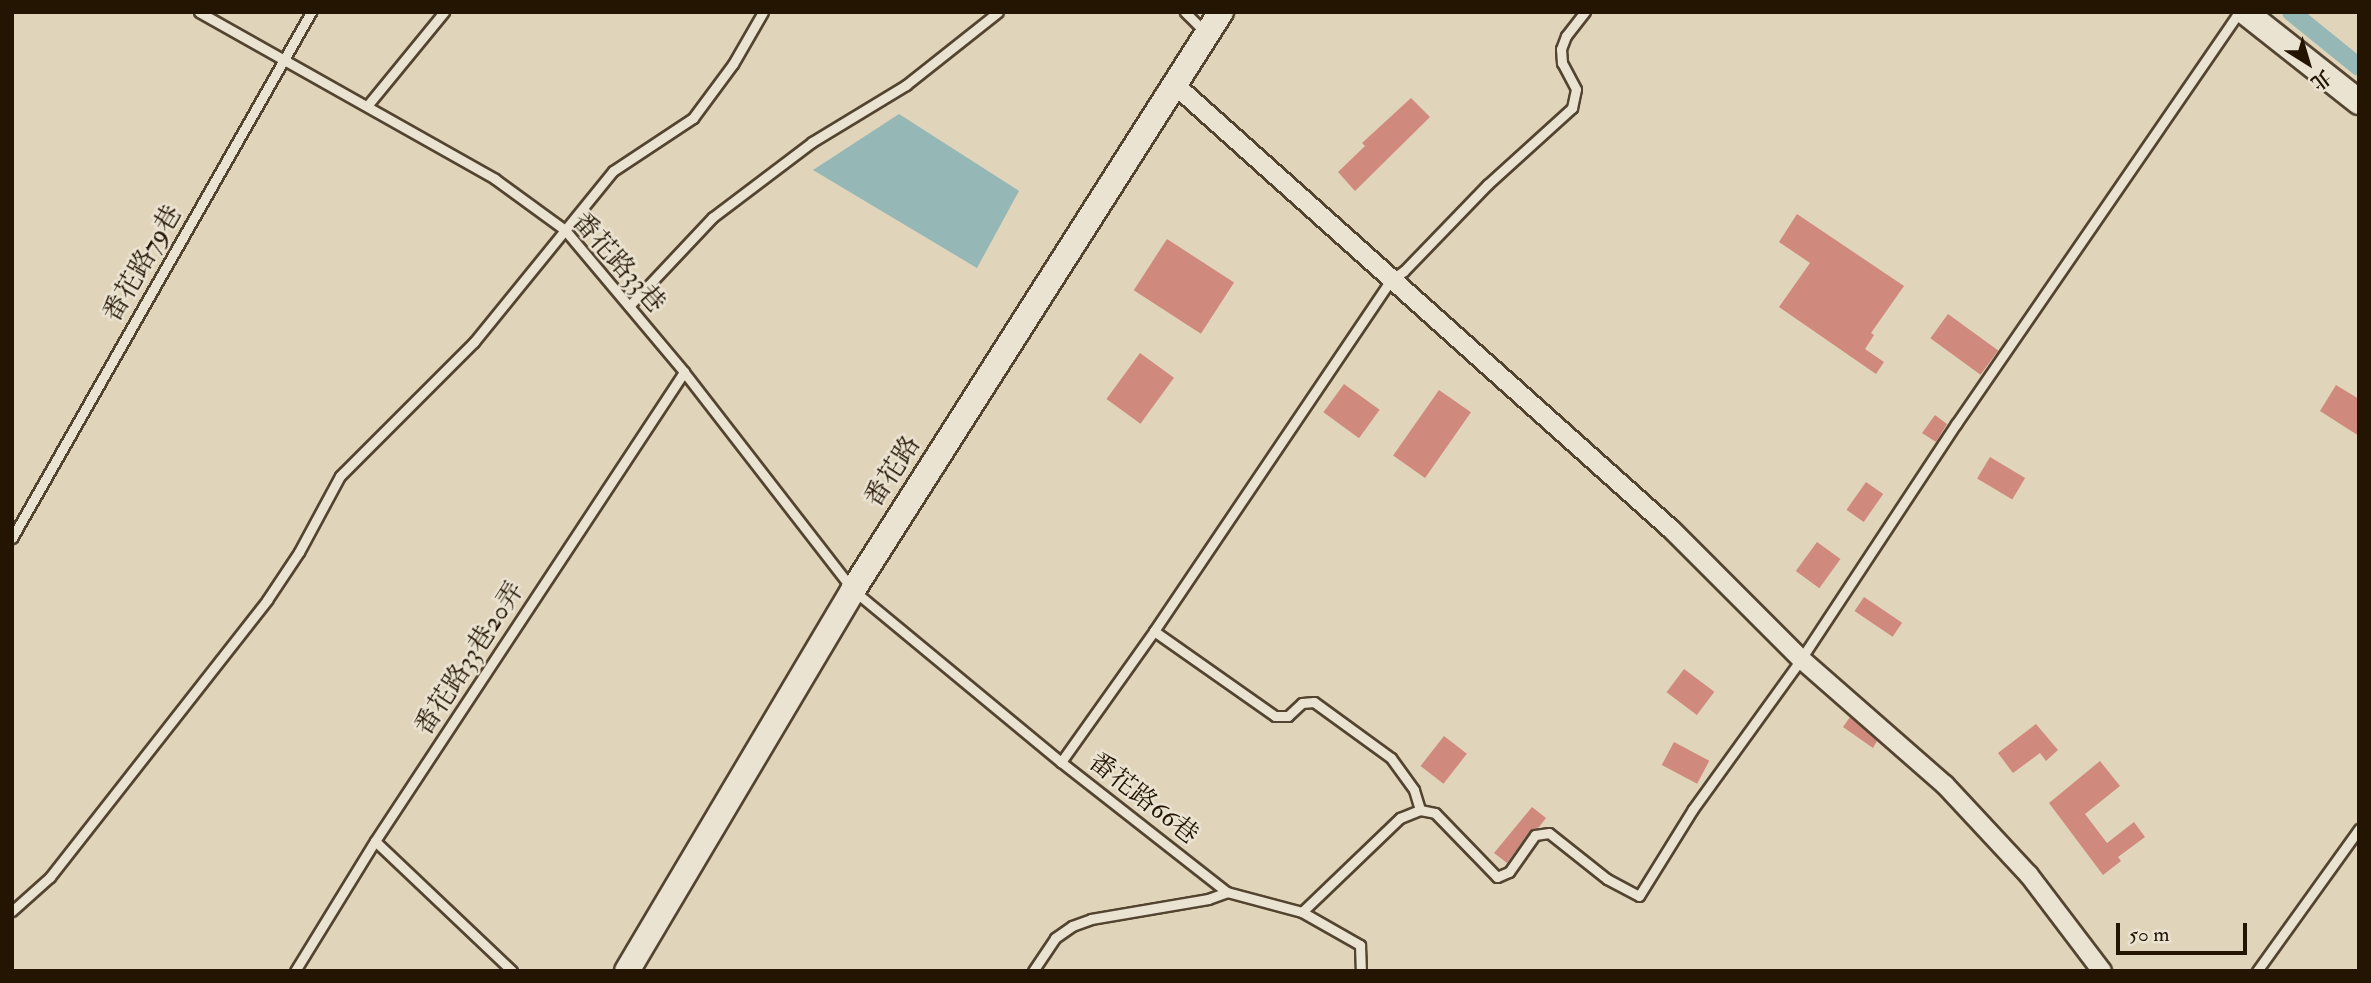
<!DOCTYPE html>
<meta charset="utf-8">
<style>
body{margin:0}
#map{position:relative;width:2371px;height:983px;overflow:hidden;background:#e0d4ba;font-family:"IM FELL Double Pica","Noto Serif TC",serif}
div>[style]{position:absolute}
.water>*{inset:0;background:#95b7b6}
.canal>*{height:18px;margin:-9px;padding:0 9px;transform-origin:9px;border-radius:9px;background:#95b7b6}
.building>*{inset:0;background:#d08a7d;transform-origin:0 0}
.roads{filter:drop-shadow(2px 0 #534430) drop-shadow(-2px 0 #534430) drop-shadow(0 2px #534430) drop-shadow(0 -2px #534430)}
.lane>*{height:9px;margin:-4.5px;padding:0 4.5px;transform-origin:4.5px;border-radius:4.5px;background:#ebe3d2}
.street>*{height:18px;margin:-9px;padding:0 9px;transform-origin:9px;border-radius:9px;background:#ebe3d2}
.secondary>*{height:24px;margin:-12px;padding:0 12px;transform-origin:12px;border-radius:12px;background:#ebe3d2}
span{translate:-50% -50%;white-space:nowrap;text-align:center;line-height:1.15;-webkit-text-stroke:5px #ebe3d2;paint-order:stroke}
.street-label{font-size:26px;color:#241402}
.frame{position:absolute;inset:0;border:14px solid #241402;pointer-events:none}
.north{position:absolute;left:2273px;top:28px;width:70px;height:70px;-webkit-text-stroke:5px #ebe3d2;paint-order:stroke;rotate:143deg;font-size:19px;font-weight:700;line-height:28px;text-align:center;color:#241402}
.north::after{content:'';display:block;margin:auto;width:24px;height:32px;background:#241402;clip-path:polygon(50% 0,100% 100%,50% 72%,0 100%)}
.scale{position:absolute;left:2116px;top:923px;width:131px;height:32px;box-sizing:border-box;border:4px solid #241402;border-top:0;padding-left:9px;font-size:21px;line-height:24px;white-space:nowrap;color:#241402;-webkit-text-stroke:5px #ebe3d2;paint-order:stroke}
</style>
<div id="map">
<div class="water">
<i style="clip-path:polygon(899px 114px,1019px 191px,977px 268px,813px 170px)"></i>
</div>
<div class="canal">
<i style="left:2291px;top:12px;width:87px;rotate:39deg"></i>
</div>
<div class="building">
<i style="clip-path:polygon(1411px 98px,1430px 117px,1355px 191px,1338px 172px,1365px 146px,1362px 143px)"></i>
<i style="clip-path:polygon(1797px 214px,1904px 286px,1871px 333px,1874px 335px,1865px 349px,1884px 362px,1876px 374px,1779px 307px,1810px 263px,1779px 242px)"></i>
<i style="left:1167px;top:239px;width:80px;height:61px;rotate:33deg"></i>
<i style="left:1948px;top:314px;width:62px;height:30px;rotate:36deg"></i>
<i style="left:1140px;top:353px;width:42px;height:57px;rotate:36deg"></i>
<i style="left:1344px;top:384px;width:44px;height:35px;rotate:36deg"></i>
<i style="clip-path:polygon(2336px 385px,2359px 399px,2359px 436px,2320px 411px)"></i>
<i style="left:1439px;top:390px;width:39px;height:80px;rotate:35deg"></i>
<i style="clip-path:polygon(1935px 415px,1947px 424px,1936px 442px,1922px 433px)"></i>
<i style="left:1990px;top:457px;width:41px;height:25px;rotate:31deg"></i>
<i style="left:1866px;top:482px;width:21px;height:34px;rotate:35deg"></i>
<i style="left:1817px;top:542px;width:29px;height:36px;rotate:36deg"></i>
<i style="left:1864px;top:597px;width:46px;height:17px;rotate:34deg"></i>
<i style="left:1684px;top:669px;width:38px;height:29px;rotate:37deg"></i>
<i style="clip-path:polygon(1850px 717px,1877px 741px,1873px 748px,1843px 727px)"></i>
<i style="clip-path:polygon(2036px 724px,2058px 750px,2046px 761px,2040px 753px,2013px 773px,1998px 753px)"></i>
<i style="left:1444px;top:736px;width:29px;height:38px;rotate:38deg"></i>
<i style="left:1674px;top:742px;width:40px;height:26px;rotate:28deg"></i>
<i style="clip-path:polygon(2100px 761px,2120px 786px,2085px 814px,2107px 843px,2134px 822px,2145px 837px,2118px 857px,2121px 861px,2103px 875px,2049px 803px)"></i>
<i style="clip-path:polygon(1532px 807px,1546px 818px,1539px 827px,1530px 831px,1507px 863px,1494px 853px)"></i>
</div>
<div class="roads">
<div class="lane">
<i style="left:199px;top:12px;width:340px;rotate:29.4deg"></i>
<i style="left:495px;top:179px;width:87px;rotate:36.1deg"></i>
<i style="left:565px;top:230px;width:185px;rotate:50deg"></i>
<i style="left:684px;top:372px;width:276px;rotate:52.2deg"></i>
<i style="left:853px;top:590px;width:270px;rotate:39.6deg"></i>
<i style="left:1061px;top:762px;width:211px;rotate:38.1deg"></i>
<i style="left:1227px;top:892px;width:78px;rotate:14.9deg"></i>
<i style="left:1302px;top:912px;width:136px;rotate:-43.8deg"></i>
<i style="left:1400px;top:818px;width:22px;rotate:-22deg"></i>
<i style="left:1185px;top:12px;width:30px;rotate:45deg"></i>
<i style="left:367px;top:106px;width:122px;rotate:-50.7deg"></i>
<i style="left:630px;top:305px;width:121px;rotate:-46.7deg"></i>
<i style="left:713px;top:217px;width:124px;rotate:-37.1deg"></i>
<i style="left:812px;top:142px;width:110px;rotate:-31.2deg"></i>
<i style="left:906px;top:85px;width:117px;rotate:-38.4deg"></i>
<i style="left:12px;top:538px;width:605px;rotate:-60.38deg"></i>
<i style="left:1154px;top:631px;width:148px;rotate:35.1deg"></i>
<i style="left:1275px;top:716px;width:13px"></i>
<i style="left:1288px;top:716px;width:19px;rotate:-43deg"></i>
<i style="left:1302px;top:703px;width:12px;rotate:-5deg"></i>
<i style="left:1314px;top:702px;width:95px;rotate:36deg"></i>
<i style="left:1391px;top:758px;width:39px;rotate:54deg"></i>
<i style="left:1414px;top:790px;width:21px;rotate:73deg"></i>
<i style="left:1420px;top:810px;width:15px;rotate:11deg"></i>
<i style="left:1435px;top:813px;width:89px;rotate:45.9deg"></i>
<i style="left:1497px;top:877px;width:13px;rotate:-23deg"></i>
<i style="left:1509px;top:872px;width:45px;rotate:-54.9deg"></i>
<i style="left:1535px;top:835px;width:14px;rotate:-8deg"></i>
<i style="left:1549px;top:833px;width:74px;rotate:38.4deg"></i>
<i style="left:1607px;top:879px;width:36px;rotate:28deg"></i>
<i style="left:1639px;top:896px;width:102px;rotate:-58.2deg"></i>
<i style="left:1693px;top:809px;width:185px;rotate:-54.2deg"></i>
<i style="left:1801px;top:659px;width:282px;rotate:-56.6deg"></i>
<i style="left:1956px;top:424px;width:500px;rotate:-55.5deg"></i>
<i style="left:1061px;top:762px;width:161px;rotate:-54.6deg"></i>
<i style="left:1154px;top:631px;width:422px;rotate:-56deg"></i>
<i style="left:1390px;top:281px;width:17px;rotate:-36deg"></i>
<i style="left:1404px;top:271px;width:120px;rotate:-46deg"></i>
<i style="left:1487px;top:185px;width:115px;rotate:-42.2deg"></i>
<i style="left:1572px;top:108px;width:19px;rotate:-78deg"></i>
<i style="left:1576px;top:89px;width:30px;rotate:-118deg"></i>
<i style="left:1562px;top:63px;width:14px;rotate:-94deg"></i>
<i style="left:1561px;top:49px;width:14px;rotate:-69deg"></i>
<i style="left:1566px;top:36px;width:31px;rotate:-52deg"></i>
<i style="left:375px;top:841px;width:189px;rotate:43.5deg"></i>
<i style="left:12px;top:911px;width:51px;rotate:-41.8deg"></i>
<i style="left:50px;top:877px;width:352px;rotate:-51.9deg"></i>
<i style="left:267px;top:600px;width:58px;rotate:-56.3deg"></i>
<i style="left:299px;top:552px;width:86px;rotate:-61.7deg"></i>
<i style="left:340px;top:476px;width:190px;rotate:-45deg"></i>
<i style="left:474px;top:342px;width:220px;rotate:-50.9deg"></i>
<i style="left:613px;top:171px;width:96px;rotate:-33.5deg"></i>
<i style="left:693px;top:118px;width:67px;rotate:-53.5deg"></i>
<i style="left:733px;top:64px;width:60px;rotate:-60deg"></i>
<i style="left:1302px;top:912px;width:67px;rotate:29.6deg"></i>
<i style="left:1360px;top:945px;width:26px;rotate:88deg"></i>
<i style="left:295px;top:971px;width:153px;rotate:-58.4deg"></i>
<i style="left:375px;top:841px;width:562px;rotate:-56.62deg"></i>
<i style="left:1033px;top:971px;width:40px;rotate:-56deg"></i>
<i style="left:1055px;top:938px;width:21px;rotate:-35deg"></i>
<i style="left:1072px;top:926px;width:20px;rotate:-20deg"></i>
<i style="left:1091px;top:919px;width:119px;rotate:-9.7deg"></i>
<i style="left:1208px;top:899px;width:20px;rotate:-20deg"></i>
<i style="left:2257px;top:971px;width:175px;rotate:-54.3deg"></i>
</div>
<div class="street">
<i style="left:1174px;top:84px;width:669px;rotate:41.85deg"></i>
<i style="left:1672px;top:530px;width:182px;rotate:45deg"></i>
<i style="left:1801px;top:659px;width:191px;rotate:41.2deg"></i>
<i style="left:1945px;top:785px;width:123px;rotate:47deg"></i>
<i style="left:2029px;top:875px;width:121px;rotate:52.8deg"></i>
</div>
<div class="secondary">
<i style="left:2245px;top:12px;width:145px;rotate:38.3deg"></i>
<i style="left:627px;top:971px;width:443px;rotate:-59.3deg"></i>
<i style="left:853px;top:590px;width:685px;rotate:-57.52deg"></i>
</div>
</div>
<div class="street-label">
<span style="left:618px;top:263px;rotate:48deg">番花路33巷</span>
<span style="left:143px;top:264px;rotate:-60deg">番花路79巷</span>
<span style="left:893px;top:472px;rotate:-57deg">番花路</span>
<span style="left:470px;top:659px;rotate:-57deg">番花路33巷20弄</span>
<span style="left:1143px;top:799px;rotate:38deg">番花路66巷</span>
</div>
<div class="frame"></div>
<div class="north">北</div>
<div class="scale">50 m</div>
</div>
